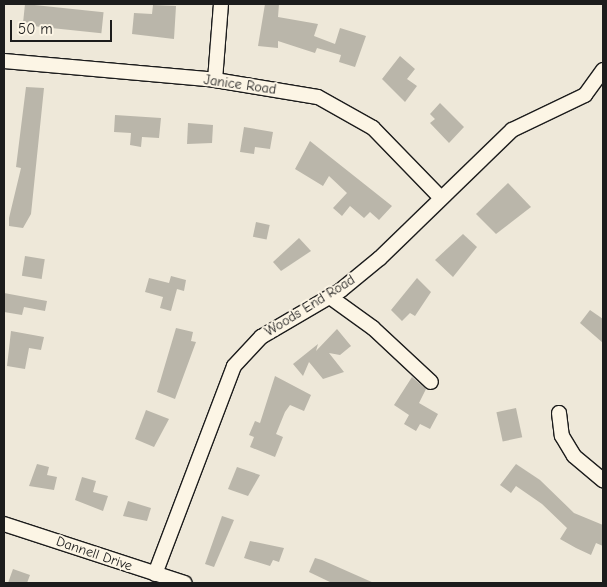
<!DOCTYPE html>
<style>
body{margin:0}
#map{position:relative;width:607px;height:587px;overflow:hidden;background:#eee8d9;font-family:"Comic Neue",sans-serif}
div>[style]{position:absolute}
.building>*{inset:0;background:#bab6aa;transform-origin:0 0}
.roads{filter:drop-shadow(1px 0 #1c1c1c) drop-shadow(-1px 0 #1c1c1c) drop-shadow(0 1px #1c1c1c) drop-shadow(0 -1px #1c1c1c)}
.minor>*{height:14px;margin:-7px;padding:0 7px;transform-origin:7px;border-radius:7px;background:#fcf5e5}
span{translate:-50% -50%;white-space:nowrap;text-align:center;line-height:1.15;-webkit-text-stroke:4px #fcf5e5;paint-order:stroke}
.street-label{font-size:14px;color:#1c1c1c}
.frame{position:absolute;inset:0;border:5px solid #1c1c1c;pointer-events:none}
.scale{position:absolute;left:10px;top:20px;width:102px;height:22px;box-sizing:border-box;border:2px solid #1c1c1c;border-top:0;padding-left:6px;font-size:15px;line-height:18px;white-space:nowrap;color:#1c1c1c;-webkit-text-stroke:4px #fcf5e5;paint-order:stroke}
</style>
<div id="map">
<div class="building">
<i style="left:25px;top:4px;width:79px;height:21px;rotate:6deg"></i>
<i style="clip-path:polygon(265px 4px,279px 4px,278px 17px,318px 24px,314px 36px,335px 44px,340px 28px,366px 36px,355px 67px,339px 62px,341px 55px,317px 48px,315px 53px,278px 41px,278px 48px,258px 46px)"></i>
<i style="clip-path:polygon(153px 5px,176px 6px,174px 39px,132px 34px,134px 13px,152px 14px)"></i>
<i style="clip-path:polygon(400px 56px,415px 69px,407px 79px,417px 86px,405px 102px,382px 79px)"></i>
<i style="clip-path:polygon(26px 87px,44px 88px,31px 214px,23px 228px,9px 226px,9px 218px,21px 168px,16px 167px)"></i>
<i style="clip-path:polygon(440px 103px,464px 127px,449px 143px,430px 123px,435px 119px,430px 114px)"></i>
<i style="clip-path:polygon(115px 115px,161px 118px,159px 138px,142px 137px,141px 147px,130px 145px,131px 133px,114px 132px)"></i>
<i style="clip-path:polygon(188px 123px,213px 125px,212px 143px,187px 144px)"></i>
<i style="clip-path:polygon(244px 127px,273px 132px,270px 149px,255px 147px,254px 154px,240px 152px)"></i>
<i style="clip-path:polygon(310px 141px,392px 206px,379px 220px,370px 212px,364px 218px,350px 206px,342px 216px,333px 208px,347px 193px,329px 176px,323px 186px,295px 169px)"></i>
<i style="clip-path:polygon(508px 183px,531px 207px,496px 234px,476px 214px)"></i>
<i style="left:256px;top:222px;width:14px;height:15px;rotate:12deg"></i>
<i style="clip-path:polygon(463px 234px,477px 247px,453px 277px,435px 260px)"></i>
<i style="clip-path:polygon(299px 238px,311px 251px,281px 271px,273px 262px)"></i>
<i style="left:25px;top:256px;width:20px;height:20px;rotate:9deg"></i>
<i style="clip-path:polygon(171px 276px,186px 280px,184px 291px,177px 289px,171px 311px,160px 308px,163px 297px,145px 292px,149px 278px,169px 283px)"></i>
<i style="clip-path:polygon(417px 278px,431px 292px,415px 316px,410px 313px,402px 321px,391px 310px)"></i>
<i style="clip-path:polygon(4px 293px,47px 301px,45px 311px,24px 307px,22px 315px,4px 312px)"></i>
<i style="clip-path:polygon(590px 310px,603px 319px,603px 343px,580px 323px)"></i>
<i style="clip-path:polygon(176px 328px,193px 332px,191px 341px,196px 342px,175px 399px,157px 392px)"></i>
<i style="clip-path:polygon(337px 329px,351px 346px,340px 355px,329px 353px,344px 372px,323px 379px,309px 362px,303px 376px,293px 364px,318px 344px,316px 351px)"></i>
<i style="clip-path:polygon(11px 331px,44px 337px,41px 350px,29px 348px,25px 369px,7px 366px)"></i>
<i style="clip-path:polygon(275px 376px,311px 395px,304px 411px,290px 405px,285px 412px,276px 434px,283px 437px,275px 457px,250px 447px,254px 437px,249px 435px,255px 421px,260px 423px)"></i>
<i style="clip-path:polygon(412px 377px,426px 389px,419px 403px,438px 414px,430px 429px,420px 424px,416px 431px,404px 424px,409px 415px,394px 405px)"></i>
<i style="left:516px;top:408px;width:30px;height:20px;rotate:78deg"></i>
<i style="clip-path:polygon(146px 410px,169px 419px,154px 447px,135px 439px)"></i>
<i style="clip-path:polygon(37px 464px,49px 467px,47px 475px,57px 477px,54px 490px,29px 486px)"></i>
<i style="clip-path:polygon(516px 464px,540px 480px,574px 513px,603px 525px,603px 546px,596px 543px,591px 555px,576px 548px,560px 539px,567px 528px,542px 504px,516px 486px,511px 493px,500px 485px)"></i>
<i style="clip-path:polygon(237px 467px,260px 475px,248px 496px,228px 489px)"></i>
<i style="clip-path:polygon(82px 477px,96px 481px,93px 492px,108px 496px,103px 511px,75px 500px)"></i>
<i style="clip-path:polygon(128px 501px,151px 508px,147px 521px,123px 516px)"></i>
<i style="clip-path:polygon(222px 516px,234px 520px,214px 567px,205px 564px)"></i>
<i style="clip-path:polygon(250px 541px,284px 548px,279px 562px,273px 560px,270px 566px,244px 558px)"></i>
<i style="clip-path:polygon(315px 558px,322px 560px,374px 583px,332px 583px,309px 572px)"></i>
<i style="clip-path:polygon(13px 569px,30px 575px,27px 583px,8px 583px)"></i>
</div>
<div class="roads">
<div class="minor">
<i style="left:4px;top:61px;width:212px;rotate:5.1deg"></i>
<i style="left:215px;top:80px;width:104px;rotate:9.4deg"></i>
<i style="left:318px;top:97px;width:63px;rotate:29.4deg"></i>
<i style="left:373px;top:128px;width:95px;rotate:45.9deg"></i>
<i style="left:215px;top:80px;width:76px;rotate:-85.5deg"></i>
<i style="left:330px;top:297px;width:53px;rotate:35.8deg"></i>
<i style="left:373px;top:328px;width:79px;rotate:43deg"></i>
<i style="left:559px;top:413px;width:23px;rotate:83deg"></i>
<i style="left:562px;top:436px;width:23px;rotate:59deg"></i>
<i style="left:574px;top:456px;width:38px;rotate:40deg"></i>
<i style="left:4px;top:524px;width:190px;rotate:18.1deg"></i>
<i style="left:155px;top:574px;width:222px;rotate:-69.2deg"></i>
<i style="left:234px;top:366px;width:40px;rotate:-47deg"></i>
<i style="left:261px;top:337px;width:93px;rotate:-30.4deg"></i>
<i style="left:341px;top:290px;width:50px;rotate:-39.4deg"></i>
<i style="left:380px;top:258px;width:184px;rotate:-44.1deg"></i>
<i style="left:512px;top:130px;width:81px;rotate:-25.6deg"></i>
<i style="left:585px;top:95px;width:31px;rotate:-54deg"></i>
</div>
</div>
<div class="street-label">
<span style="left:240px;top:85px;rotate:8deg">Janice Road</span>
<span style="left:310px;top:306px;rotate:-32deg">Woods End Road</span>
<span style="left:94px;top:554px;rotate:19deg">Dannell Drive</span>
</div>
<div class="frame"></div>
<div class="scale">50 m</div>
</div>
